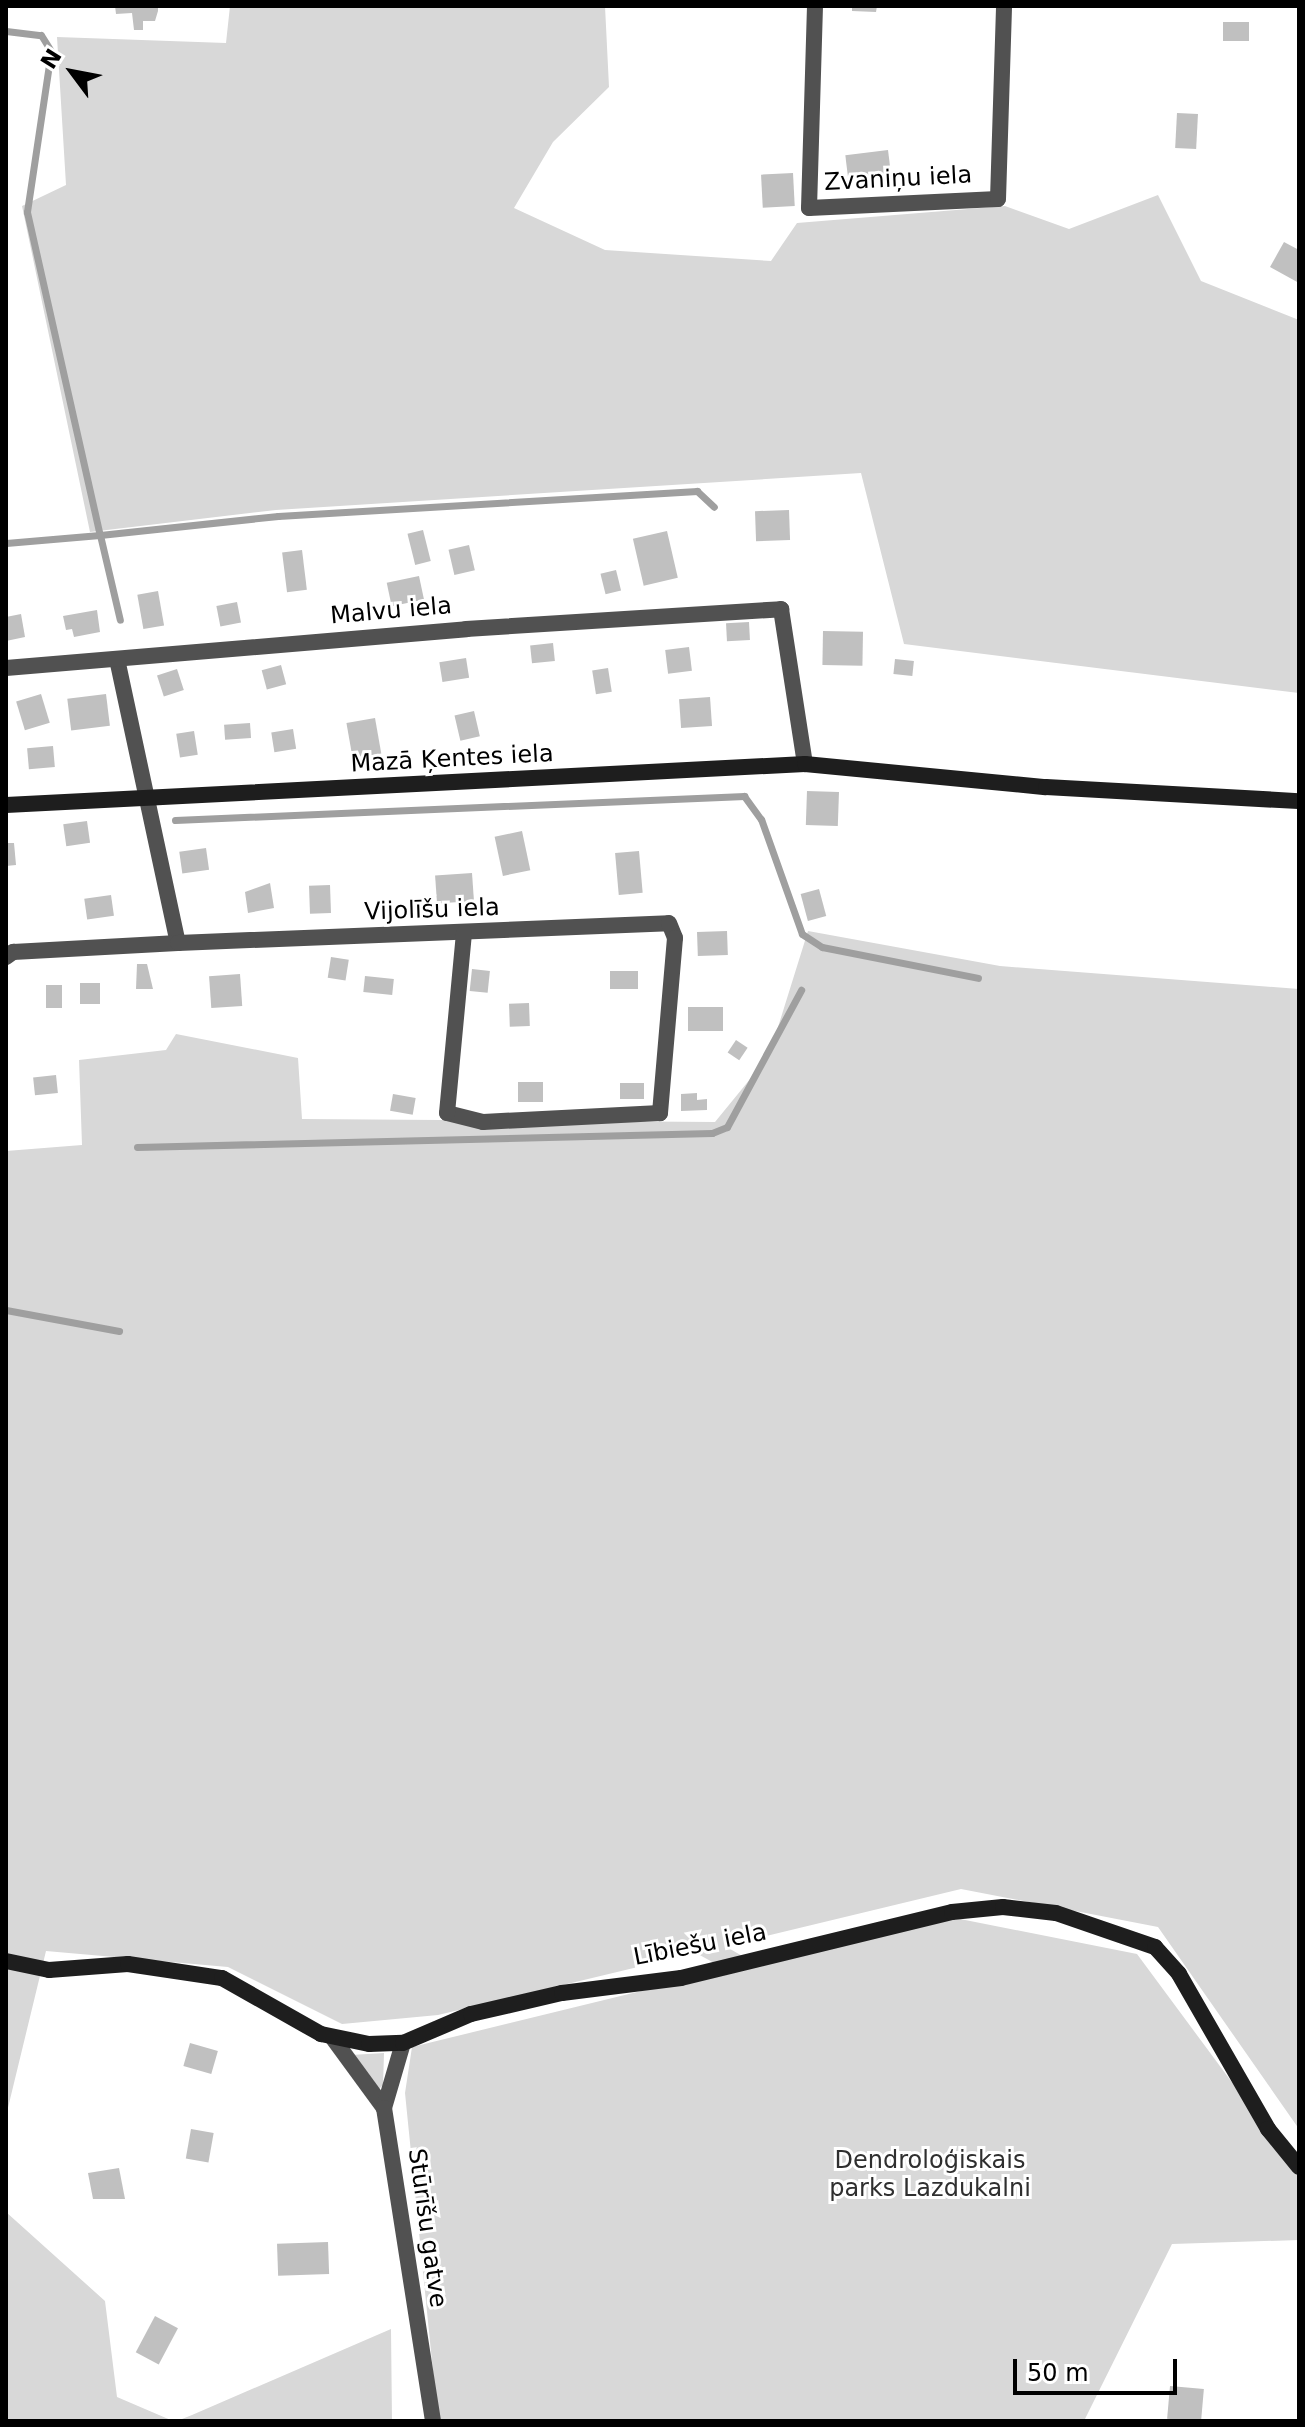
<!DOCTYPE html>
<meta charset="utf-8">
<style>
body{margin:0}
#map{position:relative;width:1305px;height:2427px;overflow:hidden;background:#fff;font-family:"DejaVu Sans",sans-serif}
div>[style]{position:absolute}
.green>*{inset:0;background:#d8d8d8}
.stream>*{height:7px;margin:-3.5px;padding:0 3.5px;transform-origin:3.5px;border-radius:3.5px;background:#9f9f9f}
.building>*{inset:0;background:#c0c0c0;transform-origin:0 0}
.street>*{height:16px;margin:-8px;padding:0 8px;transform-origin:8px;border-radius:8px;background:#515151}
.secondary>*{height:16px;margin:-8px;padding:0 8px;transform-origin:8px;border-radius:8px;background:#1e1e1e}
span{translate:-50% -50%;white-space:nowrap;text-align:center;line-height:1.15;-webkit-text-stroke:6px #fff;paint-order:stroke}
.street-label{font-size:24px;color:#000}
.park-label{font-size:24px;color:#2f2f2f}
.frame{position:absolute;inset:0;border:8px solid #000;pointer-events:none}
.north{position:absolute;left:32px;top:32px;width:80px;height:80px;-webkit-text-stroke:6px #fff;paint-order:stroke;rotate:302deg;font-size:22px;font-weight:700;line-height:32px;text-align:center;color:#000}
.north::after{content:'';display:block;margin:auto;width:28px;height:36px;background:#000;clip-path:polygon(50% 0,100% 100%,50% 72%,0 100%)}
.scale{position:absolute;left:1013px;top:2359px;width:164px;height:36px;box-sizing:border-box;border:4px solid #000;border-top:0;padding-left:10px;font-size:24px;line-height:28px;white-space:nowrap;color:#000;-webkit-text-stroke:6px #fff;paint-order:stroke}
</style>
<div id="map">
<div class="green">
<i style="clip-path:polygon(230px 6px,605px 6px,609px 87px,553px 142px,514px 208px,605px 250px,771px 261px,797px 223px,1005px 206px,1069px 229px,1158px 195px,1201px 281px,1299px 320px,1299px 693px,904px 644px,861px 473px,276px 510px,90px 532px,22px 206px,66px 185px,57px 37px,226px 43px)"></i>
<i style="clip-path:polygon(808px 931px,1000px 966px,1299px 989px,1299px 2129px,1158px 1927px,961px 1889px,725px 1946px,756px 1964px,950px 1917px,1137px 1954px,1299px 2173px,1299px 2240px,1172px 2244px,1084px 2421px,438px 2421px,405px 2093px,412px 2047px,727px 1970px,696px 1953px,438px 2015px,342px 2024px,228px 1967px,46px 1951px,6px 2116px,6px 1151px,82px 1145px,79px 1060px,166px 1050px,176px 1034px,298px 1058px,302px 1119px,715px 1122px,769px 1056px)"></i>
<i style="clip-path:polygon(384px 2053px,383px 2085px,378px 2090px,351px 2055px)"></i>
<i style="clip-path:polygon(6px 2212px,105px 2301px,117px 2397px,173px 2421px,6px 2421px)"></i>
<i style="clip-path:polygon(391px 2329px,392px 2421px,177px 2421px,192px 2415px)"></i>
</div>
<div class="stream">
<i style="left:6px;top:31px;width:35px;rotate:7deg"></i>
<i style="left:41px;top:35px;width:19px;rotate:58deg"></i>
<i style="left:51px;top:51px;width:163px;rotate:98.5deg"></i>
<i style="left:27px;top:212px;width:331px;rotate:77.3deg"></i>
<i style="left:100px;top:535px;width:179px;rotate:-6.1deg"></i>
<i style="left:278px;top:516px;width:420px;rotate:-3.4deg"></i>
<i style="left:697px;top:491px;width:23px;rotate:43deg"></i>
<i style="left:6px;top:543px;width:94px;rotate:-4.9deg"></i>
<i style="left:100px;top:535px;width:87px;rotate:76.8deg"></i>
<i style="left:175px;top:820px;width:570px;rotate:-2.42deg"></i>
<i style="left:744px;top:796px;width:29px;rotate:54deg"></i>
<i style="left:761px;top:819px;width:122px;rotate:70.4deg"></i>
<i style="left:802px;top:934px;width:24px;rotate:33deg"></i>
<i style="left:822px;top:947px;width:159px;rotate:11.2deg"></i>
<i style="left:137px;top:1147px;width:575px;rotate:-1.39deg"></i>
<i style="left:712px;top:1133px;width:16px;rotate:-22deg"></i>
<i style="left:727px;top:1127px;width:156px;rotate:-61.6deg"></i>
<i style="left:6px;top:1310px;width:115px;rotate:10.5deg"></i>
</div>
<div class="building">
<i style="clip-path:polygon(115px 6px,158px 6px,158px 11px,155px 21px,143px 21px,143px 30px,134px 30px,132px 13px,116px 14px)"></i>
<i style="clip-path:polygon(852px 6px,877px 6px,876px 12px,852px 11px)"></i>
<i style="left:1249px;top:22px;width:19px;height:26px;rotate:90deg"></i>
<i style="left:1177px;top:113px;width:21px;height:35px;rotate:3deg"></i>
<i style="left:888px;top:150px;width:25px;height:43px;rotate:83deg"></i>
<i style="left:793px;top:173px;width:33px;height:32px;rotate:87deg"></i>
<i style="clip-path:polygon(1284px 242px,1299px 250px,1299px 283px,1270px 267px)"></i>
<i style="left:789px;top:510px;width:30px;height:34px;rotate:88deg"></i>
<i style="left:423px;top:530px;width:32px;height:16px;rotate:76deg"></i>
<i style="left:667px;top:531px;width:48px;height:35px;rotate:77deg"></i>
<i style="left:469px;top:545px;width:26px;height:21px;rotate:77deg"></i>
<i style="left:302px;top:550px;width:40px;height:20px;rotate:83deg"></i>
<i style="left:616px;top:570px;width:21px;height:16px;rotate:76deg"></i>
<i style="left:419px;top:576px;width:24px;height:33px;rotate:78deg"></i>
<i style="left:158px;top:591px;width:35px;height:21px;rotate:80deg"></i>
<i style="left:237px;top:602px;width:21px;height:21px;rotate:79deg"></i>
<i style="clip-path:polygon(97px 610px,100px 632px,74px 637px,72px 629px,66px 630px,63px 616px)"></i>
<i style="clip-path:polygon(21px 614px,25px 637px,6px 641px,6px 617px)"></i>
<i style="left:749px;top:622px;width:18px;height:23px;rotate:87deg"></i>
<i style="left:823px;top:631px;width:40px;height:34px;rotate:1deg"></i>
<i style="left:553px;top:643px;width:18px;height:23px;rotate:84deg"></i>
<i style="left:689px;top:647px;width:24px;height:24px;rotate:83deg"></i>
<i style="left:466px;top:658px;width:20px;height:27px;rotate:81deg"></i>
<i style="left:895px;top:659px;width:19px;height:15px;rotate:6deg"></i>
<i style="left:281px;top:665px;width:20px;height:20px;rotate:75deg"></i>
<i style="left:608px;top:668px;width:24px;height:16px;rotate:81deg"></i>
<i style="left:177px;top:669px;width:22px;height:21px;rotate:72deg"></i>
<i style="left:41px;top:694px;width:30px;height:26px;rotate:73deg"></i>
<i style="left:106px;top:694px;width:32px;height:39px;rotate:83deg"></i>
<i style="left:710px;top:697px;width:29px;height:31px;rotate:86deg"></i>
<i style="left:474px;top:711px;width:26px;height:20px;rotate:77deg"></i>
<i style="left:375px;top:718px;width:36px;height:29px;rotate:80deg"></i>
<i style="left:250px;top:723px;width:15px;height:26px;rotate:86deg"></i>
<i style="left:293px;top:729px;width:20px;height:22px;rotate:81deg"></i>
<i style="left:194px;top:731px;width:24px;height:18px;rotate:81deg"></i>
<i style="left:53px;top:746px;width:21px;height:26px;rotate:85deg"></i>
<i style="left:807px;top:791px;width:32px;height:34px;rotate:2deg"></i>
<i style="left:87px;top:821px;width:22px;height:24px;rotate:82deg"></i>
<i style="left:522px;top:831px;width:40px;height:28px;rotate:78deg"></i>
<i style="clip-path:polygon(6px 843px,14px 843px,16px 865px,6px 866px)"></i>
<i style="left:206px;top:848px;width:22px;height:27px;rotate:82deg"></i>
<i style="left:639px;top:851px;width:42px;height:24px;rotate:85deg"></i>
<i style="left:472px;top:873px;width:28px;height:37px;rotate:86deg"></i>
<i style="clip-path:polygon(270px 883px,274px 908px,248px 913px,245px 892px)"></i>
<i style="left:330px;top:885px;width:28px;height:21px;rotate:88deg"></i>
<i style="left:819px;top:889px;width:28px;height:19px;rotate:75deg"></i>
<i style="left:111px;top:895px;width:21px;height:27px;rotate:82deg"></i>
<i style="left:727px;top:931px;width:24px;height:30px;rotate:88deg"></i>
<i style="left:331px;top:957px;width:18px;height:21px;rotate:9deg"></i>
<i style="clip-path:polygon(137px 964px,147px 964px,153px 989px,136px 989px)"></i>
<i style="left:472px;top:969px;width:18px;height:22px;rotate:6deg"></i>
<i style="left:610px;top:971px;width:28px;height:18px"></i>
<i style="left:240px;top:974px;width:32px;height:31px;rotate:86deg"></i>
<i style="left:365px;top:976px;width:29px;height:16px;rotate:6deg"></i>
<i style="left:80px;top:983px;width:20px;height:21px"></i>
<i style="left:46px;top:985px;width:16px;height:23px"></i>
<i style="left:529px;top:1003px;width:23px;height:20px;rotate:88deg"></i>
<i style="left:688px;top:1007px;width:35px;height:24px"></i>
<i style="left:736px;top:1040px;width:14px;height:15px;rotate:34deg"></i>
<i style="left:56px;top:1075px;width:18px;height:23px;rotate:84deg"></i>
<i style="left:518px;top:1082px;width:25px;height:20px"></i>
<i style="left:620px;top:1083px;width:24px;height:16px"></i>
<i style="clip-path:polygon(697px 1093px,697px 1100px,707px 1099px,707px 1110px,681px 1111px,681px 1094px)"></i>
<i style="left:393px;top:1094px;width:23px;height:17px;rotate:10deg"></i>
<i style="left:190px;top:2043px;width:29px;height:24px;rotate:16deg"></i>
<i style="left:191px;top:2129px;width:23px;height:30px;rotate:10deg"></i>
<i style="clip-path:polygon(119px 2168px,125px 2199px,93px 2199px,88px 2173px)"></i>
<i style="left:328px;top:2242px;width:32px;height:51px;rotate:88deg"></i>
<i style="left:155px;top:2316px;width:26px;height:41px;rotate:28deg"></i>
<i style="left:1170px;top:2386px;width:34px;height:33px;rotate:5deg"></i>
</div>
<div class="street">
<i style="left:815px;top:6px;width:202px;rotate:91.7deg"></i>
<i style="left:809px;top:208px;width:189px;rotate:-2.7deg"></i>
<i style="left:998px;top:199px;width:193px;rotate:-88.2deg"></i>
<i style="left:117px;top:659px;width:290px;rotate:77.9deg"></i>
<i style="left:6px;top:668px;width:462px;rotate:-4.8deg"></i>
<i style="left:466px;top:629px;width:316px;rotate:-3.6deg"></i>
<i style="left:781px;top:609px;width:157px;rotate:81.2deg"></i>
<i style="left:6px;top:957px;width:9px;rotate:-36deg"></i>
<i style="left:13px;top:952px;width:165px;rotate:-3.1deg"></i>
<i style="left:178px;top:943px;width:491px;rotate:-2.3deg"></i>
<i style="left:669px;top:923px;width:16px;rotate:68deg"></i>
<i style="left:675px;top:938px;width:176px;rotate:94.9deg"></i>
<i style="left:660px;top:1113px;width:177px;rotate:177.1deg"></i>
<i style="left:483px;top:1122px;width:37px;rotate:-166deg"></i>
<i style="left:447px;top:1113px;width:181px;rotate:-84.6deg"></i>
<i style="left:332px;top:2037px;width:88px;rotate:53.8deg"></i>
<i style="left:403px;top:2043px;width:68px;rotate:106.3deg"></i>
<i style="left:384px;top:2108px;width:317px;rotate:81.1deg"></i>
</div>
<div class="secondary">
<i style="left:6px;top:805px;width:800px;rotate:-2.94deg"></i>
<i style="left:805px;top:764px;width:242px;rotate:5.5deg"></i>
<i style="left:1046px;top:787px;width:253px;rotate:3.2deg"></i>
<i style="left:6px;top:1961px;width:44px;rotate:11.8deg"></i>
<i style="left:49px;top:1970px;width:79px;rotate:-4.3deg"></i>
<i style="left:128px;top:1964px;width:95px;rotate:8.5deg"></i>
<i style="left:222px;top:1978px;width:114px;rotate:29.5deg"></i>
<i style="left:321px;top:2034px;width:49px;rotate:11.8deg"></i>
<i style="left:369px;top:2044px;width:34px;rotate:-2deg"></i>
<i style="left:403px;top:2043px;width:74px;rotate:-23.1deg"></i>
<i style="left:471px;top:2014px;width:93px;rotate:-13deg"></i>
<i style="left:562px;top:1993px;width:120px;rotate:-7.2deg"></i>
<i style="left:681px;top:1978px;width:279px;rotate:-13.7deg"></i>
<i style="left:952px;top:1912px;width:51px;rotate:-5.6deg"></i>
<i style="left:1003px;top:1907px;width:53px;rotate:6.5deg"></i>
<i style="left:1056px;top:1913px;width:105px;rotate:19deg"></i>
<i style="left:1155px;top:1947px;width:36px;rotate:48deg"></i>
<i style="left:1179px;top:1974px;width:179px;rotate:60.1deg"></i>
<i style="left:1268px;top:2129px;width:49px;rotate:50.8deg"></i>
</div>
<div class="street-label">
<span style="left:898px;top:179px;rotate:-3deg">Zvaniņu iela</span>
<span style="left:391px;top:611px;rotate:-5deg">Malvu iela</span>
<span style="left:452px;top:759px;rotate:-3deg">Mazā Ķentes iela</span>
<span style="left:432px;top:910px;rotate:-2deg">Vijolīšu iela</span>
<span style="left:700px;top:1945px;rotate:-11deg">Lībiešu iela</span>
<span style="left:427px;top:2228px;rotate:82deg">Stūrīšu gatve</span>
</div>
<div class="park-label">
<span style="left:930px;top:2175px">Dendroloģiskais<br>parks Lazdukalni</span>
</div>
<div class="frame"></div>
<div class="north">N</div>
<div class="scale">50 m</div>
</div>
